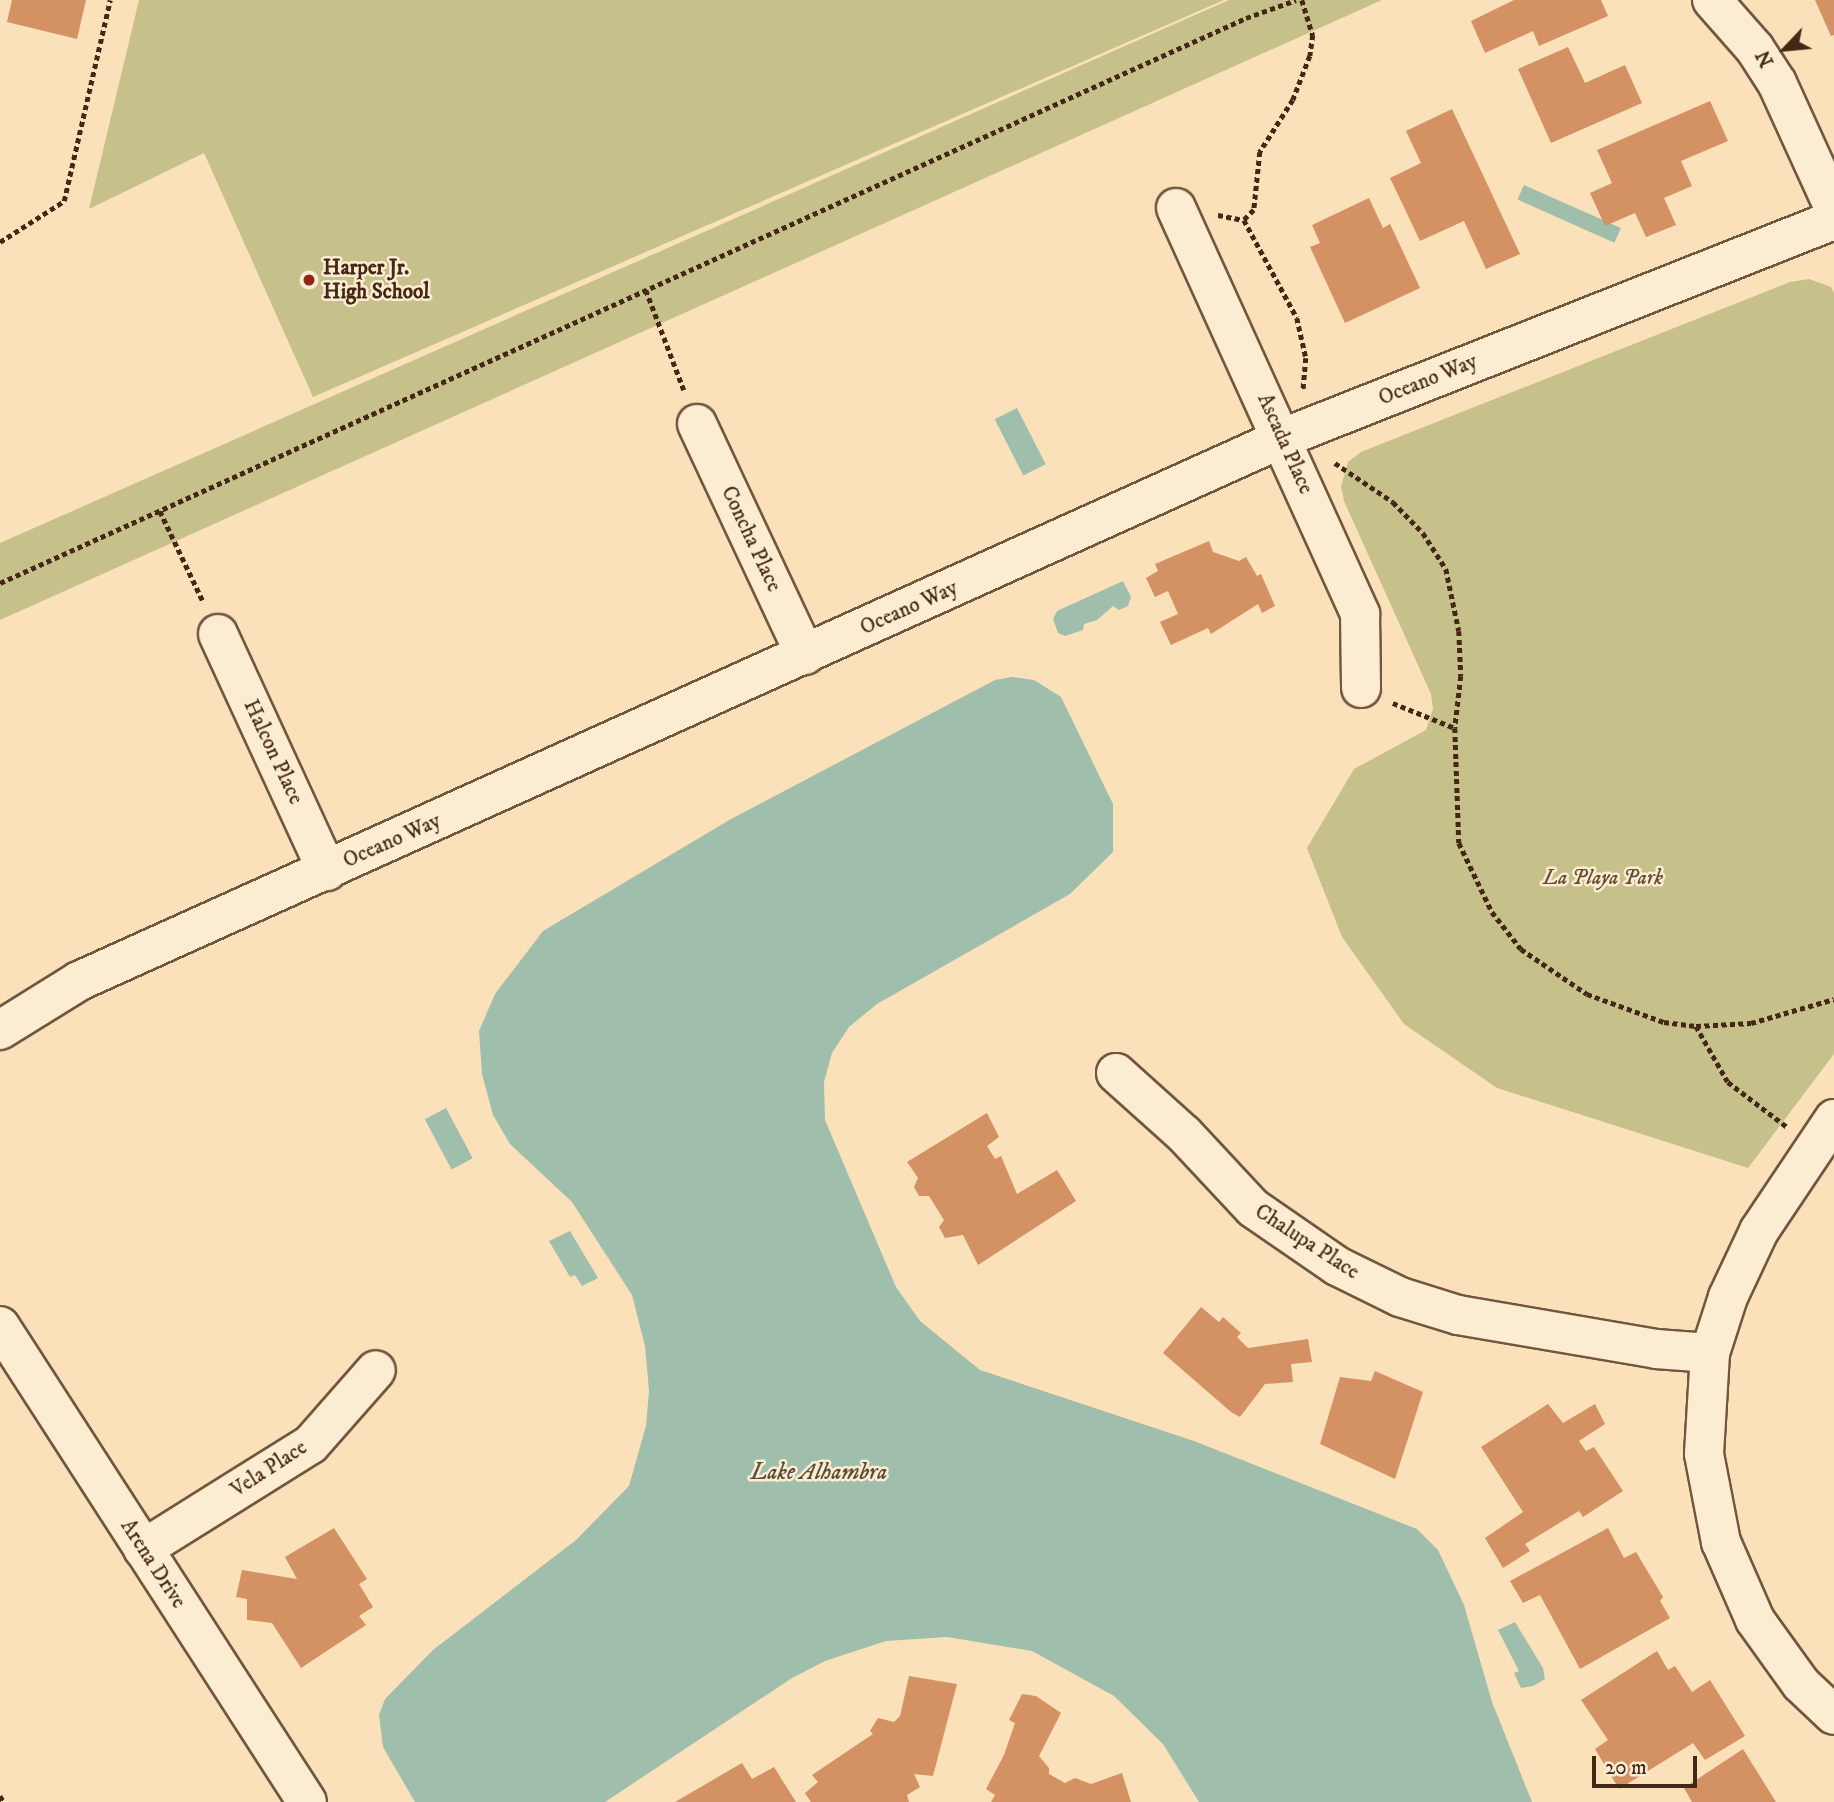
<!DOCTYPE html>
<style>
body{margin:0}
#map{position:relative;width:1834px;height:1802px;overflow:hidden;background:#fbe1ba;font-family:"IM FELL DW Pica",serif}
div>[style]{position:absolute}
.green>*{inset:0;background:#c6c18b}
.water>*{inset:0;background:#9fbeab;transform-origin:0 0}
.building>*{inset:0;background:#d39164}
.path>*{height:4.5px;margin-top:-2.25px;transform-origin:0;background:repeating-linear-gradient(90deg,#452715 0 5px,transparent 0 8.5px)}
.roads{filter:drop-shadow(2px 0 #72563e) drop-shadow(-2px 0 #72563e) drop-shadow(0 2px #72563e) drop-shadow(0 -2px #72563e)}
.street>*{height:38px;margin:-19px;padding:0 19px;transform-origin:19px;border-radius:19px;background:#fcecd2}
.dots>*{width:19px;height:19px;translate:-50% -50%;box-sizing:border-box;border:4px solid #fcecd2;border-radius:50%}
span{translate:-50% -50%;white-space:nowrap;text-align:center;line-height:1.15;-webkit-text-stroke:5px #fcecd2;paint-order:stroke}
.poi-label{font-size:21px;color:#452715;font-weight:700}
.left{translate:0 -50%;text-align:left}
.street-label{font-size:21px;color:#452715}
.park-label{font-size:21px;color:#654e32;font-style:italic}
.water-label{font-size:23px;color:#5c4d3a;font-style:italic}
.north{position:absolute;left:1750px;top:14px;width:70px;height:70px;-webkit-text-stroke:5px #fcecd2;paint-order:stroke;rotate:244deg;font-size:19px;font-weight:700;line-height:28px;text-align:center;color:#452715}
.north::after{content:'';display:block;margin:auto;width:24px;height:32px;background:#452715;clip-path:polygon(50% 0,100% 100%,50% 72%,0 100%)}
.scale{position:absolute;left:1592px;top:1756px;width:105px;height:32px;box-sizing:border-box;border:4px solid #452715;border-top:0;padding-left:9px;font-size:21px;line-height:24px;white-space:nowrap;color:#452715;-webkit-text-stroke:5px #fcecd2;paint-order:stroke}
</style>
<div id="map">
<div class="green">
<i style="clip-path:polygon(139px 0,1224px 0,313px 397px,204px 153px,89px 209px)"></i>
<i style="clip-path:polygon(1229px 0,1382px 0,0 620px,0 543px)"></i>
<i style="clip-path:polygon(1809px 279px,1831px 287px,1834px 293px,1834px 1054px,1748px 1168px,1497px 1088px,1404px 1024px,1342px 937px,1307px 848px,1354px 769px,1426px 730px,1433px 709px,1431px 694px,1344px 501px,1341px 486px,1348px 462px,1361px 452px,1790px 282px)"></i>
</div>
<div class="water">
<i style="left:1524px;top:185px;width:106px;height:16px;rotate:24deg"></i>
<i style="left:1017px;top:408px;width:63px;height:25px;rotate:63deg"></i>
<i style="clip-path:polygon(1123px 581px,1131px 597px,1128px 606px,1119px 610px,1113px 606px,1097px 620px,1084px 624px,1083px 630px,1065px 636px,1058px 633px,1053px 619px,1057px 611px)"></i>
<i style="clip-path:polygon(1012px 677px,1034px 680px,1061px 697px,1113px 804px,1113px 852px,1070px 894px,877px 1004px,849px 1027px,832px 1053px,824px 1082px,825px 1120px,896px 1287px,920px 1321px,980px 1370px,1194px 1441px,1417px 1529px,1438px 1550px,1464px 1605px,1492px 1702px,1532px 1802px,1199px 1802px,1163px 1744px,1114px 1696px,1032px 1651px,947px 1637px,886px 1641px,825px 1661px,792px 1678px,605px 1802px,415px 1802px,383px 1747px,379px 1715px,385px 1699px,433px 1650px,576px 1540px,629px 1486px,646px 1426px,649px 1391px,645px 1346px,632px 1295px,572px 1202px,510px 1144px,493px 1115px,482px 1074px,479px 1031px,495px 994px,543px 931px,731px 819px,995px 680px)"></i>
<i style="left:446px;top:1108px;width:57px;height:24px;rotate:62deg"></i>
<i style="clip-path:polygon(570px 1231px,598px 1278px,582px 1286px,575px 1275px,570px 1277px,549px 1241px)"></i>
<i style="clip-path:polygon(1515px 1622px,1543px 1668px,1545px 1679px,1533px 1686px,1521px 1688px,1514px 1673px,1519px 1671px,1498px 1630px)"></i>
</div>
<div class="building">
<i style="clip-path:polygon(12px 0,86px 0,77px 39px,7px 22px)"></i>
<i style="clip-path:polygon(1514px 0,1601px 0,1608px 16px,1539px 46px,1533px 31px,1485px 53px,1471px 21px)"></i>
<i style="clip-path:polygon(1815px 0,1834px 0,1834px 35px,1831px 36px)"></i>
<i style="clip-path:polygon(1568px 47px,1585px 83px,1625px 65px,1642px 103px,1551px 143px,1518px 69px)"></i>
<i style="clip-path:polygon(1710px 101px,1728px 141px,1681px 161px,1692px 186px,1664px 198px,1676px 225px,1646px 237px,1635px 213px,1605px 226px,1590px 193px,1612px 183px,1597px 150px)"></i>
<i style="clip-path:polygon(1452px 109px,1520px 254px,1486px 269px,1464px 221px,1420px 241px,1390px 178px,1421px 163px,1406px 131px)"></i>
<i style="clip-path:polygon(1369px 198px,1383px 228px,1390px 224px,1420px 288px,1345px 323px,1310px 247px,1320px 243px,1312px 225px)"></i>
<i style="clip-path:polygon(1209px 541px,1213px 552px,1239px 561px,1246px 557px,1257px 576px,1261px 574px,1275px 606px,1262px 613px,1258px 604px,1211px 634px,1208px 628px,1171px 645px,1160px 622px,1178px 614px,1168px 591px,1155px 597px,1146px 578px,1158px 571px,1155px 564px)"></i>
<i style="clip-path:polygon(987px 1113px,999px 1137px,987px 1146px,995px 1159px,1001px 1156px,1017px 1194px,1057px 1170px,1076px 1201px,978px 1265px,963px 1235px,945px 1238px,939px 1227px,944px 1220px,929px 1196px,919px 1196px,914px 1187px,918px 1178px,907px 1162px)"></i>
<i style="clip-path:polygon(1201px 1307px,1219px 1322px,1223px 1317px,1241px 1333px,1237px 1337px,1248px 1348px,1308px 1339px,1312px 1362px,1291px 1364px,1293px 1382px,1265px 1384px,1240px 1417px,1231px 1412px,1163px 1353px)"></i>
<i style="clip-path:polygon(1375px 1371px,1423px 1392px,1395px 1479px,1320px 1444px,1340px 1377px,1371px 1381px)"></i>
<i style="clip-path:polygon(1548px 1404px,1563px 1423px,1595px 1404px,1605px 1424px,1579px 1441px,1586px 1451px,1594px 1447px,1623px 1491px,1583px 1517px,1579px 1511px,1525px 1544px,1530px 1551px,1503px 1568px,1485px 1538px,1523px 1512px,1481px 1447px)"></i>
<i style="clip-path:polygon(334px 1528px,367px 1579px,359px 1584px,373px 1607px,359px 1616px,366px 1625px,301px 1668px,272px 1623px,247px 1620px,247px 1599px,236px 1597px,242px 1570px,297px 1579px,285px 1557px)"></i>
<i style="clip-path:polygon(1608px 1528px,1624px 1558px,1636px 1552px,1663px 1597px,1660px 1601px,1670px 1618px,1580px 1669px,1540px 1595px,1523px 1603px,1510px 1581px)"></i>
<i style="clip-path:polygon(1657px 1651px,1668px 1670px,1675px 1666px,1692px 1692px,1710px 1680px,1745px 1736px,1705px 1760px,1693px 1743px,1619px 1789px,1595px 1749px,1608px 1740px,1581px 1700px)"></i>
<i style="clip-path:polygon(909px 1676px,957px 1684px,933px 1776px,914px 1774px,920px 1787px,907px 1795px,909px 1802px,811px 1802px,805px 1793px,818px 1782px,812px 1775px,873px 1734px,870px 1731px,878px 1718px,894px 1722px,900px 1716px)"></i>
<i style="clip-path:polygon(1022px 1694px,1036px 1696px,1061px 1713px,1039px 1756px,1049px 1768px,1049px 1774px,1065px 1783px,1075px 1778px,1091px 1784px,1122px 1773px,1131px 1802px,991px 1802px,995px 1795px,986px 1789px,1004px 1755px,1015px 1723px,1009px 1720px)"></i>
<i style="clip-path:polygon(1743px 1749px,1776px 1802px,1692px 1802px,1684px 1788px)"></i>
<i style="clip-path:polygon(742px 1763px,752px 1779px,774px 1767px,796px 1802px,675px 1802px)"></i>
</div>
<div class="path">
<i style="left:1302px;top:0;width:37px;rotate:73deg"></i>
<i style="left:1313px;top:35px;width:21px;rotate:98deg"></i>
<i style="left:1310px;top:56px;width:47px;rotate:111.1deg"></i>
<i style="left:1293px;top:100px;width:62px;rotate:122.4deg"></i>
<i style="left:1260px;top:152px;width:58px;rotate:95.9deg"></i>
<i style="left:1254px;top:210px;width:14px;rotate:135deg"></i>
<i style="left:1244px;top:220px;width:111px;rotate:61.6deg"></i>
<i style="left:1297px;top:318px;width:41px;rotate:77.3deg"></i>
<i style="left:1306px;top:358px;width:33px;rotate:95deg"></i>
<i style="left:1218px;top:215px;width:26px;rotate:11deg"></i>
<i style="left:0;top:242px;width:76px;rotate:-32.6deg"></i>
<i style="left:64px;top:201px;width:206px;rotate:-77.1deg"></i>
<i style="left:646px;top:290px;width:107px;rotate:69.2deg"></i>
<i style="left:1335px;top:463px;width:70px;rotate:33.9deg"></i>
<i style="left:1393px;top:502px;width:43px;rotate:45.9deg"></i>
<i style="left:1423px;top:533px;width:43px;rotate:57.4deg"></i>
<i style="left:1446px;top:569px;width:63px;rotate:78.2deg"></i>
<i style="left:1459px;top:631px;width:45px;rotate:87.5deg"></i>
<i style="left:1461px;top:676px;width:52px;rotate:96.6deg"></i>
<i style="left:1455px;top:728px;width:115px;rotate:88deg"></i>
<i style="left:1459px;top:843px;width:76px;rotate:64.4deg"></i>
<i style="left:1492px;top:912px;width:47px;rotate:51.9deg"></i>
<i style="left:1521px;top:949px;width:80px;rotate:34.3deg"></i>
<i style="left:1587px;top:994px;width:82px;rotate:20deg"></i>
<i style="left:1664px;top:1022px;width:32px;rotate:7deg"></i>
<i style="left:1696px;top:1026px;width:55px;rotate:-3.1deg"></i>
<i style="left:1751px;top:1023px;width:86px;rotate:-16.1deg"></i>
<i style="left:160px;top:511px;width:100px;rotate:64.5deg"></i>
<i style="left:0;top:583px;width:1368px;rotate:-24.39deg"></i>
<i style="left:1246px;top:18px;width:53px;rotate:-19.8deg"></i>
<i style="left:1393px;top:703px;width:67px;rotate:22deg"></i>
<i style="left:1696px;top:1026px;width:64px;rotate:60.3deg"></i>
<i style="left:1728px;top:1082px;width:74px;rotate:37.3deg"></i>
<i style="left:0;top:1796px;width:7px;rotate:56deg"></i>
</div>
<div class="roads">
<div class="street">
<i style="left:1712px;top:0;width:65px;rotate:48.7deg"></i>
<i style="left:1755px;top:49px;width:40px;rotate:57.1deg"></i>
<i style="left:1777px;top:83px;width:137px;rotate:65.5deg"></i>
<i style="left:1176px;top:208px;width:446px;rotate:65.6deg"></i>
<i style="left:1360px;top:614px;width:74px;rotate:89.2deg"></i>
<i style="left:697px;top:424px;width:255px;rotate:64.9deg"></i>
<i style="left:218px;top:634px;width:261px;rotate:65.3deg"></i>
<i style="left:0;top:1030px;width:93px;rotate:-31.8deg"></i>
<i style="left:79px;top:981px;width:1321px;rotate:-24.28deg"></i>
<i style="left:1283px;top:438px;width:593px;rotate:-21.59deg"></i>
<i style="left:1116px;top:1073px;width:91px;rotate:41.9deg"></i>
<i style="left:1184px;top:1134px;width:101px;rotate:47deg"></i>
<i style="left:1253px;top:1208px;width:102px;rotate:34.6deg"></i>
<i style="left:1337px;top:1266px;width:70px;rotate:26.2deg"></i>
<i style="left:1400px;top:1297px;width:61px;rotate:17.2deg"></i>
<i style="left:1458px;top:1315px;width:201px;rotate:9.7deg"></i>
<i style="left:1656px;top:1349px;width:54px;rotate:4.2deg"></i>
<i style="left:1834px;top:1119px;width:135px;rotate:123.8deg"></i>
<i style="left:1759px;top:1231px;width:73px;rotate:115.2deg"></i>
<i style="left:1728px;top:1297px;width:59px;rotate:107.8deg"></i>
<i style="left:1710px;top:1353px;width:101px;rotate:93.4deg"></i>
<i style="left:1704px;top:1454px;width:90px;rotate:79.1deg"></i>
<i style="left:1721px;top:1542px;width:85px;rotate:66.4deg"></i>
<i style="left:1755px;top:1620px;width:79px;rotate:54.3deg"></i>
<i style="left:1801px;top:1684px;width:45px;rotate:43.2deg"></i>
<i style="left:0;top:1326px;width:566px;rotate:57.18deg"></i>
<i style="left:143px;top:1549px;width:198px;rotate:-32deg"></i>
<i style="left:311px;top:1444px;width:98px;rotate:-48.7deg"></i>
</div>
</div>
<div class="dots">
<i style="left:309px;top:280px;background:#8f2418"></i>
</div>
<div class="poi-label">
<span class="left" style="left:323px;top:280px">Harper Jr.<br>High School</span>
</div>
<div class="street-label">
<span style="left:1428px;top:380px;rotate:-22deg">Oceano Way</span>
<span style="left:1285px;top:444px;rotate:66deg">Ascada Place</span>
<span style="left:751px;top:539px;rotate:65deg">Concha Place</span>
<span style="left:909px;top:608px;rotate:-24deg">Oceano Way</span>
<span style="left:273px;top:752px;rotate:65deg">Halcon Place</span>
<span style="left:392px;top:841px;rotate:-24deg">Oceano Way</span>
<span style="left:1307px;top:1242px;rotate:33deg">Chalupa Place</span>
<span style="left:269px;top:1469px;rotate:-33deg">Vela Place</span>
<span style="left:153px;top:1564px;rotate:57deg">Arena Drive</span>
</div>
<div class="park-label">
<span style="left:1603px;top:878px">La Playa Park</span>
</div>
<div class="water-label">
<span style="left:819px;top:1473px">Lake Alhambra</span>
</div>
<div class="north">N</div>
<div class="scale">20 m</div>
</div>
